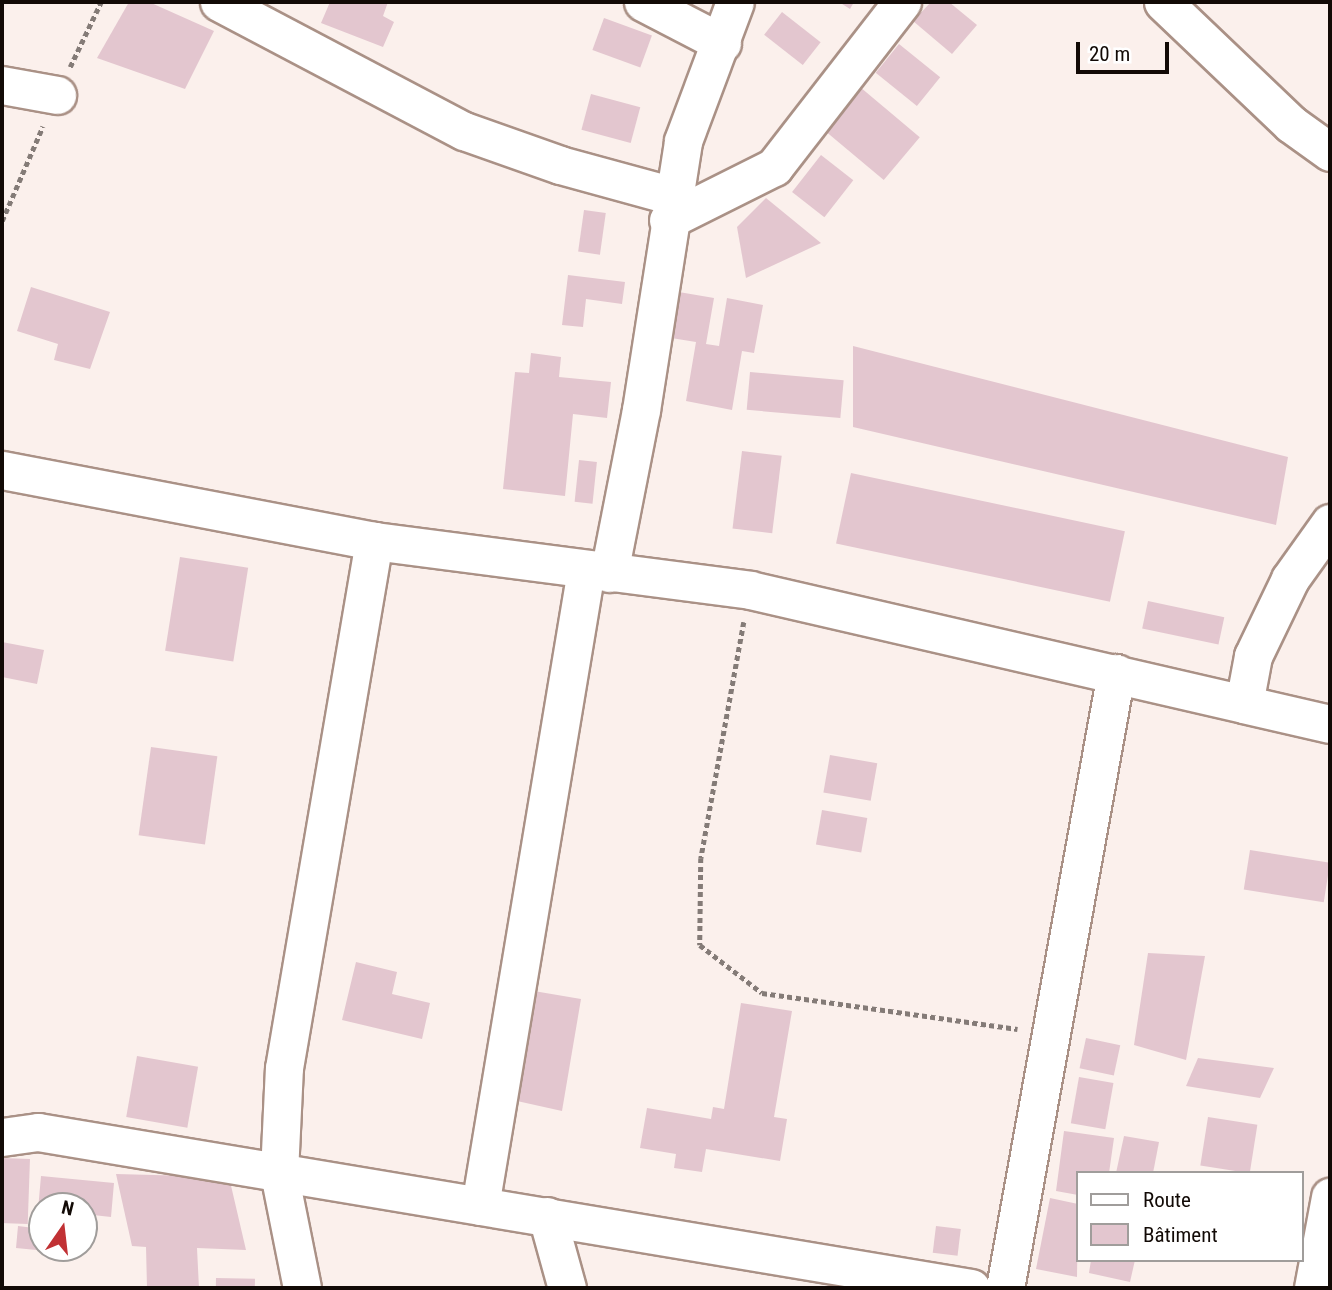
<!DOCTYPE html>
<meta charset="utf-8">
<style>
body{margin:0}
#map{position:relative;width:1332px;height:1290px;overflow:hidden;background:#fbf0ec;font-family:"Roboto Condensed",sans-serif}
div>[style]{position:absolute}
.building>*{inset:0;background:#e3c6cf;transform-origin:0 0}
.path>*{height:4.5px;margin-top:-2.25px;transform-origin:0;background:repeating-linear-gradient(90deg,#847b77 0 5px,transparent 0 8.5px)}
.roads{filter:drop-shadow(2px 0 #aa9186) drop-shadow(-2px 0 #aa9186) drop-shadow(0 2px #aa9186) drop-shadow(0 -2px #aa9186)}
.minor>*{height:37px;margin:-18.5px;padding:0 18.5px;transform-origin:18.5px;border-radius:18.5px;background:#fff}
span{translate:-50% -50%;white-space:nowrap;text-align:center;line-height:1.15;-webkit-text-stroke:7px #fff;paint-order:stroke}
.frame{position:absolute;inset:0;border:4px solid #120a06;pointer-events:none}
.legend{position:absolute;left:1076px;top:1171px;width:228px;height:91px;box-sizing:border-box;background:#fff;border:2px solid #a09d9b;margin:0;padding:9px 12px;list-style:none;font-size:21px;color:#120a06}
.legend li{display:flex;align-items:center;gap:14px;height:35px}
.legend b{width:35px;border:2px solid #a09d9b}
.north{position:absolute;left:28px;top:1192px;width:70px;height:70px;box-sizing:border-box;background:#fff;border:2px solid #a09d9b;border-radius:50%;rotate:14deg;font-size:19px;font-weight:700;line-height:28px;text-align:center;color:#120a06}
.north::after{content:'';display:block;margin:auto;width:24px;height:32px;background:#c13134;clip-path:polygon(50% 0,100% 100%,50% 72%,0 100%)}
.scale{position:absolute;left:1076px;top:42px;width:93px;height:32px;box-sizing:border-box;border:4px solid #120a06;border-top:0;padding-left:9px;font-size:21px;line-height:24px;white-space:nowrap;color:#120a06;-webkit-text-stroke:5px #fff;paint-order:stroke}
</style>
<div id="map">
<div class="building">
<i style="clip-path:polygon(129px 2px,149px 2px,214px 31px,185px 89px,97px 58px)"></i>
<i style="clip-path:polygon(330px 2px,388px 2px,383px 16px,394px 22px,383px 47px,321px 23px)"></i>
<i style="clip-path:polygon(839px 2px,854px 2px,850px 9px)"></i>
<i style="clip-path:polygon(931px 2px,949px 2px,977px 25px,952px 54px,913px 21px)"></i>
<i style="left:782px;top:12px;width:49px;height:29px;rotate:38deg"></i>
<i style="left:604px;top:18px;width:51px;height:34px;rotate:20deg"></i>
<i style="left:899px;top:44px;width:53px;height:37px;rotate:39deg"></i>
<i style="left:860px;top:87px;width:78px;height:56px;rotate:40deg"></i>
<i style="left:591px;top:94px;width:51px;height:37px;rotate:15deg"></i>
<i style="left:821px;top:155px;width:41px;height:47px;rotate:38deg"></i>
<i style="clip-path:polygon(766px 198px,821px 243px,746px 278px,737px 227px)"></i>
<i style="left:584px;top:210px;width:22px;height:42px;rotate:8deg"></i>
<i style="clip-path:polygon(568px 275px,625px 282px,622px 304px,586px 299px,583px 327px,562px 325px)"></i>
<i style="clip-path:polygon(31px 287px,110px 312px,90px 369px,54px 360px,58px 344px,17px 331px)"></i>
<i style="clip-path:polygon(673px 291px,714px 298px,706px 344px,719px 346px,727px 298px,763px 305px,754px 353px,742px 351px,732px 410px,686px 401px,696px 342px,665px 337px)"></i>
<i style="clip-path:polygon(853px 346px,1288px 457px,1276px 525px,853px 427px)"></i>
<i style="clip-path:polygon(531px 353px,561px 357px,559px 377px,611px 382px,607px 418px,573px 414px,565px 496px,503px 489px,515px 372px,529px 373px)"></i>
<i style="left:750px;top:372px;width:94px;height:38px;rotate:5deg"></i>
<i style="left:742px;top:451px;width:40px;height:78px;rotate:7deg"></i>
<i style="left:579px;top:460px;width:18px;height:42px;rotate:6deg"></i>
<i style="left:851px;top:473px;width:280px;height:72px;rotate:12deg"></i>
<i style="left:180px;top:557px;width:69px;height:95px;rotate:9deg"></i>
<i style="left:1148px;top:601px;width:78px;height:28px;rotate:12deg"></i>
<i style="clip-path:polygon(2px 642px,44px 650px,37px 684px,2px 677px)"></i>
<i style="left:151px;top:747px;width:67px;height:89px;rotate:8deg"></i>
<i style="left:830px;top:755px;width:48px;height:38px;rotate:10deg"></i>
<i style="left:822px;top:810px;width:46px;height:35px;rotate:10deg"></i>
<i style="left:1250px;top:850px;width:81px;height:40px;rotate:9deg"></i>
<i style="clip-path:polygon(1148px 953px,1205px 956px,1186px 1060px,1134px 1045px)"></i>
<i style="clip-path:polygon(356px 962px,397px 972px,392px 994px,430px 1003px,422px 1039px,342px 1020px)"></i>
<i style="clip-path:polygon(522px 989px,581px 999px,562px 1111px,517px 1101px,510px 1084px)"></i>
<i style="clip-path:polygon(741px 1003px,792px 1011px,774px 1117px,787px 1119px,780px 1161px,706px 1149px,702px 1172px,674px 1168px,676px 1154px,640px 1148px,647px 1108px,711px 1119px,713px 1107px,724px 1109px)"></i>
<i style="left:1086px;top:1038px;width:35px;height:31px;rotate:12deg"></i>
<i style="left:137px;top:1056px;width:62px;height:62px;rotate:10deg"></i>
<i style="clip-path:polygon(1198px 1058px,1274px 1068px,1260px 1098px,1186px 1086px)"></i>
<i style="left:1079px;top:1077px;width:35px;height:47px;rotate:10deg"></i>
<i style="left:1208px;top:1117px;width:50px;height:49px;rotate:9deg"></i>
<i style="clip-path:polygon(1064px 1131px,1114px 1138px,1109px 1173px,1078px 1173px,1078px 1195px,1056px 1191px)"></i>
<i style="clip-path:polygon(1124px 1136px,1159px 1142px,1153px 1173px,1116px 1173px)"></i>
<i style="left:2px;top:1158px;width:28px;height:65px;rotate:2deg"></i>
<i style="clip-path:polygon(116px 1174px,229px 1177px,246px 1250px,197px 1248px,199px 1288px,147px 1288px,146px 1247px,132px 1246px)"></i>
<i style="clip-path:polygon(41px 1176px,114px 1183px,111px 1217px,84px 1214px,84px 1206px,42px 1206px,38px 1210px)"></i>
<i style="clip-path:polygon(1050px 1198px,1078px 1204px,1077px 1277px,1036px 1269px)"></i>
<i style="clip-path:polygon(18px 1226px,42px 1229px,42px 1248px,78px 1248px,77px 1254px,16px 1248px)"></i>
<i style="left:936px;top:1226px;width:25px;height:27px;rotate:7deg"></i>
<i style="clip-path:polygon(1091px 1260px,1135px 1260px,1130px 1282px,1089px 1273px)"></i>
<i style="left:216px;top:1278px;width:39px;height:10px;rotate:1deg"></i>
</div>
<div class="path">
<i style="left:70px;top:67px;width:72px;rotate:-64.5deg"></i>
<i style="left:2px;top:221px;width:103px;rotate:-66.7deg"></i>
<i style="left:744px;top:622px;width:240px;rotate:100.3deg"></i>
<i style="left:701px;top:858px;width:87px;rotate:90.7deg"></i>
<i style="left:700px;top:945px;width:78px;rotate:37.7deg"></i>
<i style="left:762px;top:993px;width:258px;rotate:8deg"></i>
</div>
<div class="roads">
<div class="minor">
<i style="left:219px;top:2px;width:277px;rotate:27.8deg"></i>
<i style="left:464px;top:131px;width:102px;rotate:19.5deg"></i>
<i style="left:560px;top:165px;width:117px;rotate:15.3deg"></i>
<i style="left:643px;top:2px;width:89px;rotate:27.4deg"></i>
<i style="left:1163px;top:2px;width:177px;rotate:43.6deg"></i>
<i style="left:1291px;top:124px;width:48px;rotate:35.7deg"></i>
<i style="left:2px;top:85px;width:56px;rotate:10.3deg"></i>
<i style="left:668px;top:220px;width:119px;rotate:-26.6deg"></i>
<i style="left:774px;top:167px;width:209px;rotate:-52.2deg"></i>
<i style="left:2px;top:470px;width:379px;rotate:10.8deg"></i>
<i style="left:374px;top:541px;width:379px;rotate:7.4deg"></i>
<i style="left:750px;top:590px;width:595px;rotate:13.01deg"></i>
<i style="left:609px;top:573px;width:166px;rotate:-78.9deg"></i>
<i style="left:641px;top:410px;width:272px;rotate:-81.1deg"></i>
<i style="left:683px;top:141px;width:148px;rotate:-69.5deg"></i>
<i style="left:1244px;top:704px;width:49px;rotate:-79.4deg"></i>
<i style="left:1253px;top:656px;width:85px;rotate:-64.3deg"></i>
<i style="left:1290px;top:579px;width:69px;rotate:-54.5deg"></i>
<i style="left:2px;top:1137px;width:36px;rotate:-8deg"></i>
<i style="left:38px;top:1132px;width:946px;rotate:9.49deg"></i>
<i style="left:480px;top:1206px;width:645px;rotate:-80.54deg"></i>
<i style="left:547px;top:1216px;width:75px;rotate:74.5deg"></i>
<i style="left:302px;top:1288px;width:117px;rotate:-101.3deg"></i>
<i style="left:279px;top:1173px;width:105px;rotate:-87.3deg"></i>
<i style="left:284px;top:1068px;width:535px;rotate:-80.31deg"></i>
<i style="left:1005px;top:1288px;width:625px;rotate:-79.77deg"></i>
<i style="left:1313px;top:1288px;width:93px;rotate:-79.4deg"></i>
</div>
</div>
<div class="frame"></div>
<ul class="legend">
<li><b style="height:9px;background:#fff"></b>Route</li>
<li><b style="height:19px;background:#e3c6cf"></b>Bâtiment</li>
</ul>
<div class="north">N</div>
<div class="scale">20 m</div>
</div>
